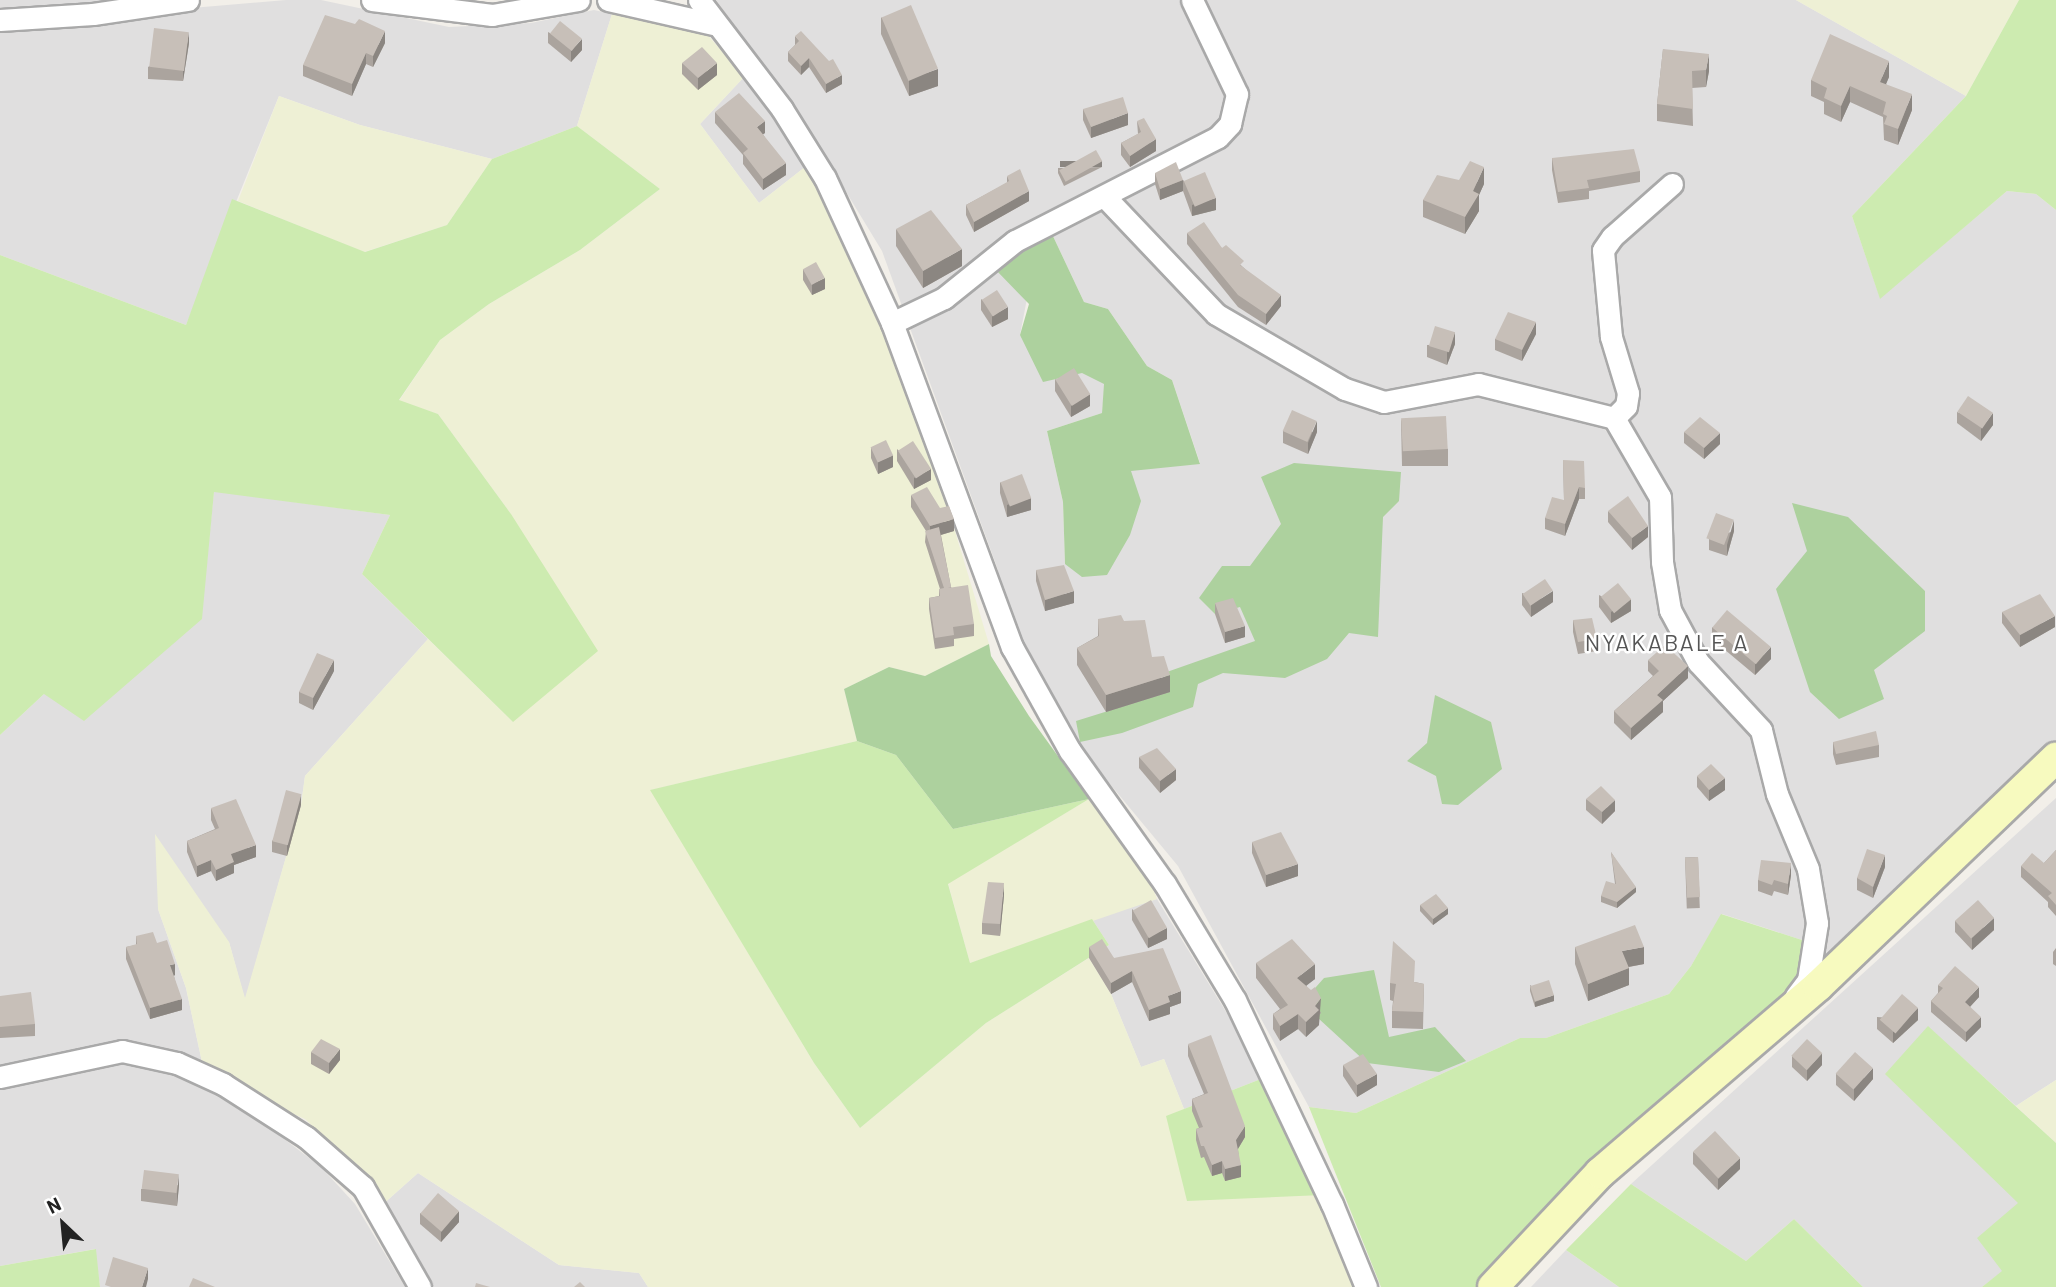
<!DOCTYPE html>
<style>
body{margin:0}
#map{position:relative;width:2056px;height:1287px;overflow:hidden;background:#f2efe9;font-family:Barlow,sans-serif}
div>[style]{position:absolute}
.residential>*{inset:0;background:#e0dfdf}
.farmland>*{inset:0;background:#eef0d5}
.grass>*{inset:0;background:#cdebb0}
.forest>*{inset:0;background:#add19e}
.roads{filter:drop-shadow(2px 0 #a9a9a9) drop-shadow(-2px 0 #a9a9a9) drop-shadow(0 2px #a9a9a9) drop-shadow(0 -2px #a9a9a9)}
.street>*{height:21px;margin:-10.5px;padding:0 10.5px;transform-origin:10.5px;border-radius:10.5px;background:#fff}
.secondary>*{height:30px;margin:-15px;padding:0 15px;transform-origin:15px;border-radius:15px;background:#f7fabf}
.wall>*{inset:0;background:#aba49e;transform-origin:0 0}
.shaded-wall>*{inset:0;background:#8b8681;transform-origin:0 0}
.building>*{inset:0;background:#c7bfb8;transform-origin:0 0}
span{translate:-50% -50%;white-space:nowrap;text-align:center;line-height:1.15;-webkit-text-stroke:5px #fff;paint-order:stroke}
.quarter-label{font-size:23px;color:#555;letter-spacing:2px}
.north{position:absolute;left:28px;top:1189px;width:70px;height:70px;-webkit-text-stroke:5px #fff;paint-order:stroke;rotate:334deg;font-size:19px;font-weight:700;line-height:28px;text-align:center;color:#222}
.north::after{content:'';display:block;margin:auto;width:24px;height:32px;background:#222;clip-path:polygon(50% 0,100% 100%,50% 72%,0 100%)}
</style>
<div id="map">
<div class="residential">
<i style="clip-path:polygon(0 0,146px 0,0 12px)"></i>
<i style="clip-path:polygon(286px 0,321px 0,449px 27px,531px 23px,594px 10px,612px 14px,577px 126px,492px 159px,360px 125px,279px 96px,186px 325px,0 255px,0 29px,73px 28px,180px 9px)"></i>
<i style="clip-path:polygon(evenodd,716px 0,1796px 0,1966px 96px,1852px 216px,1880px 298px,2007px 191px,2036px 194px,2056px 210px,2056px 763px,1804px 1021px,1816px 925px,1805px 941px,1722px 914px,1691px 966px,1669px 994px,1546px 1038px,1520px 1038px,1356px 1113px,1309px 1107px,1178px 866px,1002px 654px,998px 570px,882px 251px,803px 121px,716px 0,1043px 215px,1084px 302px,1108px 309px,1147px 366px,1172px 380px,1200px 463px,1131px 470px,1065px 564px,1063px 502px,1047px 431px,1102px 413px,1105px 383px,1020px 335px,1043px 215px,716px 0,1458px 385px,1537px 401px,1427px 394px,1458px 385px,716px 0,1592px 416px,1614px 418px,1641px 468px,1592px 416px)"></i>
<i style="clip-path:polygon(744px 77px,775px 114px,805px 167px,759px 203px,700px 124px)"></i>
<i style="clip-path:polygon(214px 491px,390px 515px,362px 574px,428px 639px,305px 776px,301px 805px,245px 1000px,229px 942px,158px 909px,186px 988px,205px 1076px,174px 1072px,254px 1116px,321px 1167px,355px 1204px,405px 1287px,100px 1287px,95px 1249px,0 1266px,0 735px,44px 694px,201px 619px)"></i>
<i style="clip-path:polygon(2056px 798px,2056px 1080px,2016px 1106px,1928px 1027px,2019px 1203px,2002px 1272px,1982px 1287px,1863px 1287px,1794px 1219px,1746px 1261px,1631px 1184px)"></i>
<i style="clip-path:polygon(1157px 899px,1266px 1077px,1184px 1109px,1164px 1059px,1141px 1067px,1111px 994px,1089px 958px,1109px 945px,1092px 919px)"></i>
<i style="clip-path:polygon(418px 1173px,559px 1265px,639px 1273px,648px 1287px,429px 1287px,381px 1206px)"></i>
<i style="clip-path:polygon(1566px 1250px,1619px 1287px,1531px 1287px)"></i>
</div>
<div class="farmland">
<i style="clip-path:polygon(1796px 0,2019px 0,1966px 96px)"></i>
<i style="clip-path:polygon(612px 14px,706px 33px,744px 77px,700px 124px,759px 203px,805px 167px,849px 238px,932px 455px,989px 644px,925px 676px,889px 667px,844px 689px,857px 741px,651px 790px,814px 1063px,860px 1128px,986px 1023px,1089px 958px,1111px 994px,1141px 1067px,1164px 1059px,1184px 1109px,1166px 1117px,1322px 1195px,1359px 1287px,648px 1287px,639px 1273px,559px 1265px,418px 1173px,381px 1206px,364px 1175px,305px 1119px,205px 1076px,186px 988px,158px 909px,155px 834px,229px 942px,245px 998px,301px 805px,305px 776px,428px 639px,513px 722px,511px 514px,438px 414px,399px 401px,440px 340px,489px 304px,580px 250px,660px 189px,577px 126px)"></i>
<i style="clip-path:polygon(279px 96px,360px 125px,492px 159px,447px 225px,364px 252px,238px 201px)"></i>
<i style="clip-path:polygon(1089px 799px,1149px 878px,1157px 899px,970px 963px,948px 883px)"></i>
<i style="clip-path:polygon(2056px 1080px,2056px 1143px,2016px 1106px)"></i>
</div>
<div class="grass">
<i style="clip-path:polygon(2019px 0,2056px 0,2056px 210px,2036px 194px,2007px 191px,1880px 299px,1852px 216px,1966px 96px)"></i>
<i style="clip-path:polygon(577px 126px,660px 189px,580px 250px,489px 304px,440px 340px,399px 400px,438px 414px,511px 514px,598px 651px,513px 722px,362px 574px,390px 515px,214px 492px,202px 619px,84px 721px,44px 694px,0 735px,0 255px,186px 325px,232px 199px,365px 252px,447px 225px,492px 159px)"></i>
<i style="clip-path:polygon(857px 741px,896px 755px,953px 829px,1089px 799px,948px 884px,970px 963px,1092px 919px,1109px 945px,986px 1023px,860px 1128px,814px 1063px,650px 790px)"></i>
<i style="clip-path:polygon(1721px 914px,1805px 941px,1810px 969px,1715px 1081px,1503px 1287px,1381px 1287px,1309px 1107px,1356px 1113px,1520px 1038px,1546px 1038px,1669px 994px,1691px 966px)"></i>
<i style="clip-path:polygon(1928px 1026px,2056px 1143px,2056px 1287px,1982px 1287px,2002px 1271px,1977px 1238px,2018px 1203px,1885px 1074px)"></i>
<i style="clip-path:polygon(1266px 1077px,1322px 1195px,1187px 1201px,1166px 1116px)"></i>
<i style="clip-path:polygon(1631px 1184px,1746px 1261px,1794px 1219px,1863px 1287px,1619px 1287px,1566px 1250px)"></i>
<i style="clip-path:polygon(96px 1249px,100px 1287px,0 1287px,0 1266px)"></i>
</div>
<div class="forest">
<i style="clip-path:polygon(1043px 215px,1084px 302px,1108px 309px,1147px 366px,1172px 380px,1200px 464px,1131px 471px,1141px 501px,1130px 535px,1107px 575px,1082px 577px,1065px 564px,1063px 502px,1047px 431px,1102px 413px,1104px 384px,1082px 373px,1043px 382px,1020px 335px,1029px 304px,994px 268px)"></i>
<i style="clip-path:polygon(1294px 463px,1401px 472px,1399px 501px,1383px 517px,1378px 637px,1349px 633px,1327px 659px,1285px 678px,1223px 673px,1198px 684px,1193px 707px,1122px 733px,1080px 742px,1076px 721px,1169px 692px,1164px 673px,1255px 641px,1240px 607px,1215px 614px,1199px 598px,1222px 566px,1250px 566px,1281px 524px,1261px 477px)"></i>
<i style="clip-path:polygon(1792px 503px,1848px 517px,1925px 591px,1925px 631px,1874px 670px,1884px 699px,1839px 719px,1810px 692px,1776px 589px,1807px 551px)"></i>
<i style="clip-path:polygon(989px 644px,991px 656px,1029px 716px,1089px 799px,953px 829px,896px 755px,857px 741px,844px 689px,889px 667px,925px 676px)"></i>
<i style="clip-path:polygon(1435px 695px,1491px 722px,1502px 769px,1458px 805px,1442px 804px,1436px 776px,1407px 761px,1427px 743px)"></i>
<i style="clip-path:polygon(1374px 970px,1389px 1037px,1435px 1027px,1466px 1061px,1439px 1072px,1367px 1063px,1306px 1007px,1308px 996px,1324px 978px)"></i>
</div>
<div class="roads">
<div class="street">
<i style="left:372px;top:0;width:121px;rotate:7.1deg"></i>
<i style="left:492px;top:15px;width:88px;rotate:-9.8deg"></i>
<i style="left:608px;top:0;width:109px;rotate:12.8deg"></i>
<i style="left:699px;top:0;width:137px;rotate:52.7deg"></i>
<i style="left:782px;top:109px;width:81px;rotate:58.1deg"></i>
<i style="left:825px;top:178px;width:160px;rotate:65.2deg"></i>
<i style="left:892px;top:323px;width:346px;rotate:69.7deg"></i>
<i style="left:1012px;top:647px;width:119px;rotate:60.9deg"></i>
<i style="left:1070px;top:751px;width:163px;rotate:54.5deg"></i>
<i style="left:1165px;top:884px;width:135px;rotate:58.9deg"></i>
<i style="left:1235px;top:1000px;width:226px;rotate:64.6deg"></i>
<i style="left:1332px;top:1204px;width:90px;rotate:67.7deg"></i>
<i style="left:0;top:20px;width:93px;rotate:-3.7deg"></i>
<i style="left:93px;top:14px;width:96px;rotate:-8.4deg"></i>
<i style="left:1105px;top:197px;width:161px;rotate:46.5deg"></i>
<i style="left:1216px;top:314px;width:149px;rotate:30.2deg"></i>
<i style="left:1345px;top:389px;width:41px;rotate:18.4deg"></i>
<i style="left:1384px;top:402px;width:96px;rotate:-10.8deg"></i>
<i style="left:1478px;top:384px;width:140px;rotate:14deg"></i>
<i style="left:1614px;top:418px;width:17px;rotate:-45deg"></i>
<i style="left:1626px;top:406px;width:13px;rotate:-81deg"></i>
<i style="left:1628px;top:393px;width:59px;rotate:-106.9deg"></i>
<i style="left:1611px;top:337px;width:87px;rotate:-95.3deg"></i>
<i style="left:1603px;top:250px;width:16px;rotate:-55deg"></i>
<i style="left:1612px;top:237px;width:80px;rotate:-41.5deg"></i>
<i style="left:892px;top:323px;width:58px;rotate:-25.7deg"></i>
<i style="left:944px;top:298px;width:91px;rotate:-38.8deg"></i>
<i style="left:1015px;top:241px;width:228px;rotate:-27.1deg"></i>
<i style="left:1218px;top:137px;width:18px;rotate:-47deg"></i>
<i style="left:1230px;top:124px;width:31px;rotate:-77deg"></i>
<i style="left:1237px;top:94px;width:104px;rotate:-115.6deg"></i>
<i style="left:1614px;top:418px;width:91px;rotate:59.8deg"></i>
<i style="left:1660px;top:497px;width:65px;rotate:88.2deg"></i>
<i style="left:1662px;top:562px;width:49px;rotate:80.5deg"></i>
<i style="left:1670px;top:610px;width:59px;rotate:61.7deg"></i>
<i style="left:1698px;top:662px;width:93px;rotate:47.2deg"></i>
<i style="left:1761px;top:730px;width:66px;rotate:76deg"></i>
<i style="left:1777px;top:794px;width:81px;rotate:67.5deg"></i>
<i style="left:1808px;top:869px;width:55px;rotate:80.5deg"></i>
<i style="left:1817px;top:923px;width:58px;rotate:99deg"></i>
<i style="left:1808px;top:980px;width:21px;rotate:127deg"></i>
<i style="left:0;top:1077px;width:125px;rotate:-12deg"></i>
<i style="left:122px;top:1051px;width:56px;rotate:12.3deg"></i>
<i style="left:177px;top:1063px;width:51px;rotate:24.5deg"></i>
<i style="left:223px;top:1084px;width:98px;rotate:32.6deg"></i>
<i style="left:306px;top:1137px;width:76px;rotate:41.3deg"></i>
<i style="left:363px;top:1187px;width:115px;rotate:60.3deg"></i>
</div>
<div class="secondary">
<i style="left:1493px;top:1287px;width:156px;rotate:-46.8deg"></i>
<i style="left:1600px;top:1173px;width:287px;rotate:-40.6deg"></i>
<i style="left:1818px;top:986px;width:330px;rotate:-43.8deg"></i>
</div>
</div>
<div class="wall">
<i style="clip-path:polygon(881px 17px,938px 86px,909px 96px,881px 34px)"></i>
<i style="clip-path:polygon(548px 32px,582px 50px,571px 62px,548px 43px)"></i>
<i style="clip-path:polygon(795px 36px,842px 84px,826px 93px,809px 67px,801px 75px,788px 61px,788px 52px,795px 45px)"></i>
<i style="clip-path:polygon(189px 43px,183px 81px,148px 79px,148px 67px)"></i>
<i style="clip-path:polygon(385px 43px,373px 67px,366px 64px,352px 96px,303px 76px,303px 65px)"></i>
<i style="clip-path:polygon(1663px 49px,1709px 71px,1706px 87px,1692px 88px,1693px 126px,1657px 121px,1657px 104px)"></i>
<i style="clip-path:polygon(682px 63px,717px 75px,698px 90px,682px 74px)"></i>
<i style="clip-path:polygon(1889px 77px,1886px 84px,1912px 110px,1898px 145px,1884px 140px,1883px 117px,1850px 102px,1841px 122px,1824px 114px,1824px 102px,1811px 96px,1811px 80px)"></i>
<i style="clip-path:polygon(1083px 109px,1128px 125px,1091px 138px,1083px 120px)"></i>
<i style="clip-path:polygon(715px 112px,765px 133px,763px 134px,786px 175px,763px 190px,743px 164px,743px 155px,715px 123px)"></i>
<i style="clip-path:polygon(1137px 121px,1156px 151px,1130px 167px,1121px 155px,1121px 143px,1138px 134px)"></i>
<i style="clip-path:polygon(1552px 158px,1640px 171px,1640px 182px,1589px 191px,1589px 199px,1558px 203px,1552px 170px)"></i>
<i style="clip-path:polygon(1102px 167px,1064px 186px,1058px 173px,1058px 168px)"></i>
<i style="clip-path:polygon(1155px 173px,1183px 180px,1216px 210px,1192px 216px,1183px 191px,1160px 200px,1155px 184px)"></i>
<i style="clip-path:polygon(1007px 176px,1029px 201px,974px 232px,966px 215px,966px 205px,1007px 183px)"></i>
<i style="clip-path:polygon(1459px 180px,1484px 184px,1479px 195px,1479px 211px,1465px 234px,1423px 217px,1423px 200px)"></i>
<i style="clip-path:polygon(896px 229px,962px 266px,923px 288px,896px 246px)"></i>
<i style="clip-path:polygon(1187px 233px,1222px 248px,1244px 268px,1281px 306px,1266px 325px,1238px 307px,1187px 244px)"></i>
<i style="clip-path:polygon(803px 269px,825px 289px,812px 295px,803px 280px)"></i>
<i style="clip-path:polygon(981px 299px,1008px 319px,992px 327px,981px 310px)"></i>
<i style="clip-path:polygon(1536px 334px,1522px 361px,1495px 350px,1495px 339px)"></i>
<i style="clip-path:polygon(1455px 344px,1447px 365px,1427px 357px,1427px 345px)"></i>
<i style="clip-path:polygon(1055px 379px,1090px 406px,1071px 417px,1055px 391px)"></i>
<i style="clip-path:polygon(1957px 412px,1993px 425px,1981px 441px,1957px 423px)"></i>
<i style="clip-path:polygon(1401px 420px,1448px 449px,1448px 466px,1402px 466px)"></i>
<i style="clip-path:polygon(1283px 431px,1317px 432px,1308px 454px,1283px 443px)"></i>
<i style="clip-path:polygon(1684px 432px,1720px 444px,1704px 459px,1684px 443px)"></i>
<i style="clip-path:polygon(871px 447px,893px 467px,878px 474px,871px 458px)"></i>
<i style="clip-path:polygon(897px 449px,931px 480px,914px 489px,897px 461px)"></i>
<i style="clip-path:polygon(1563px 460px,1585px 488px,1585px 499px,1579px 499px,1565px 536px,1545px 529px,1545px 518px,1564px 500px)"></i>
<i style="clip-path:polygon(1000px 482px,1031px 510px,1007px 517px,1000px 493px)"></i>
<i style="clip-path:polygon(911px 495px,954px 531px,941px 535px,951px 587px,974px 624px,974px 636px,954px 639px,954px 646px,935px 649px,929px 609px,929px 598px,939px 596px,939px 589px,940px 589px,925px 542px,926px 531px,911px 507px)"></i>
<i style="clip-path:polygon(1608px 511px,1648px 537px,1632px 550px,1608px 522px)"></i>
<i style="clip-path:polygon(1734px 531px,1727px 556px,1709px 550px,1709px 539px)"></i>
<i style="clip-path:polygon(1036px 570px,1074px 603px,1045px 611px,1036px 581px)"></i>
<i style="clip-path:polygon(1522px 593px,1553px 602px,1531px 617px,1522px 605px)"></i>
<i style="clip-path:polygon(1599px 595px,1631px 611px,1611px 623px,1599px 607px)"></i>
<i style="clip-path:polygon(1215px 603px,1245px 637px,1225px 643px,1215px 614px)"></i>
<i style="clip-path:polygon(2002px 612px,2055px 627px,2020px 647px,2002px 623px)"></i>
<i style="clip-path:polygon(1098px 619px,1124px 621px,1170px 692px,1106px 712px,1077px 665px,1077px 648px,1098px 636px)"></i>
<i style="clip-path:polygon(1573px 620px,1597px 639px,1597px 651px,1578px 654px,1573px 632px)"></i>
<i style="clip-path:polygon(1712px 627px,1771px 659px,1755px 675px,1712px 639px)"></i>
<i style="clip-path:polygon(1648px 660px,1688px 678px,1663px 701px,1663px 712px,1631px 740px,1614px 723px,1614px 711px,1653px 676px,1648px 671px)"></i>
<i style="clip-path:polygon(334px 671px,313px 710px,299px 703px,299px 692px)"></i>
<i style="clip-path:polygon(1833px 742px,1879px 745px,1879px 757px,1836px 765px,1833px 754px)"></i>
<i style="clip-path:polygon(1139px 757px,1176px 780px,1160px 793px,1139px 768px)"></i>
<i style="clip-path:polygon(1697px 776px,1725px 790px,1709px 801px,1697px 787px)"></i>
<i style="clip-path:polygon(1586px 799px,1615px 811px,1602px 824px,1586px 810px)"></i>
<i style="clip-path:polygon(301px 805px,287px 856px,272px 852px,272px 841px)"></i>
<i style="clip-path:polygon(211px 808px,256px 857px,234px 865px,234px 873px,216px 881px,211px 871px,197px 877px,187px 852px,187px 841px,215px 829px,211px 820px)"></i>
<i style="clip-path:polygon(1252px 842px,1298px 876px,1266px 887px,1252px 853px)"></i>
<i style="clip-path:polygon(2056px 850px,2056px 916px,2048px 907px,2048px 902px,2021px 877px,2021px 866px,2044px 863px)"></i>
<i style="clip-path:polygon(1611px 852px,1636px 892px,1617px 908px,1601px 902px,1601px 896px,1615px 884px)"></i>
<i style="left:1698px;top:857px;width:51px;height:13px;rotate:88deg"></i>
<i style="clip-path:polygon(1885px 867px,1873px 898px,1857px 890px,1857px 878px)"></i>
<i style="clip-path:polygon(1791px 875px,1788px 895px,1774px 891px,1772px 896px,1758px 891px,1758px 880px)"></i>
<i style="clip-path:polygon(1004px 895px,1000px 936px,982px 934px,982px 923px)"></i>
<i style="clip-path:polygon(1420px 905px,1448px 914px,1433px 925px,1420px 911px)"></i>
<i style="clip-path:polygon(1132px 909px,1167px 939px,1148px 948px,1132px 920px)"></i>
<i style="clip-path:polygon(1955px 921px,1994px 930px,1972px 950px,1955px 932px)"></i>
<i style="clip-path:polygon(136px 936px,175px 975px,174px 976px,182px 1010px,150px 1019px,126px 959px,126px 947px,136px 945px)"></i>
<i style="clip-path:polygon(1089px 947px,1114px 958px,1181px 1003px,1170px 1007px,1170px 1014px,1149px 1021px,1132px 982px,1111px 994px,1089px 958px)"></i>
<i style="clip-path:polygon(1575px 947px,1644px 964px,1629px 967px,1629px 985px,1588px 1001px,1575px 964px)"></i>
<i style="clip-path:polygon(2056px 948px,2056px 966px,2053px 964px,2053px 952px)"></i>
<i style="clip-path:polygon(1256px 963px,1315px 979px,1306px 985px,1321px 1013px,1319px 1015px,1319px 1025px,1306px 1037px,1298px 1029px,1280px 1041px,1273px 1029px,1273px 1014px,1280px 1009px,1256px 978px)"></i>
<i style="clip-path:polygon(1415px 982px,1424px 984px,1423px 1029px,1392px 1028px,1392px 1011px,1393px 1001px,1390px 1000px,1390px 983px)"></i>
<i style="clip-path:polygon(1530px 985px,1554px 1001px,1535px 1007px,1530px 991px)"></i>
<i style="clip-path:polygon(1938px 985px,1979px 997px,1970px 1007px,1981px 1027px,1966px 1042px,1931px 1012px,1931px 1001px,1938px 993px)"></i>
<i style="clip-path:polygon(0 996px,35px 1024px,35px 1036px,0 1038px)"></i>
<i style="clip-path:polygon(1877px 1017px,1918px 1020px,1893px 1043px,1877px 1029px)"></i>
<i style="clip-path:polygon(1188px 1044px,1245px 1137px,1238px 1149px,1241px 1177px,1225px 1181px,1222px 1173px,1212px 1176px,1204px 1157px,1201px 1158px,1196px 1140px,1196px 1129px,1199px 1128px,1192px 1111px,1192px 1099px,1204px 1094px,1188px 1056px)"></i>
<i style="clip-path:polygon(311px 1052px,340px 1060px,329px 1074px,311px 1064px)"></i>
<i style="clip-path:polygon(1792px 1056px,1822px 1065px,1807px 1081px,1792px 1067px)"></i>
<i style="clip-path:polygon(1343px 1065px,1377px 1085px,1357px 1097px,1343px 1076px)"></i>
<i style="clip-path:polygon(1836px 1074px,1873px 1079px,1854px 1101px,1836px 1085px)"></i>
<i style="clip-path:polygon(1693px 1152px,1740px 1169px,1718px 1190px,1693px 1164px)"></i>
<i style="clip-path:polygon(179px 1185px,177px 1206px,141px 1201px,141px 1189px)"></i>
<i style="clip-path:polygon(420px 1213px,459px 1222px,441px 1242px,420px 1224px)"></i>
</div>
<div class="shaded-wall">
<i style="clip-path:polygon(385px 31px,385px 43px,373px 67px,373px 56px)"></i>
<i style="clip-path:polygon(189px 32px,189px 43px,183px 81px,183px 69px)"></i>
<i style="clip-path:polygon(582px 39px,582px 50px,571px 62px,571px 51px)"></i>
<i style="clip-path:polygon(366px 53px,366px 64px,352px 96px,352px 84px)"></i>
<i style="clip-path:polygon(1709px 54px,1709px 71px,1706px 87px,1706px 70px)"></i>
<i style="clip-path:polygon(809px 58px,809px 67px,801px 75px,801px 66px)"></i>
<i style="clip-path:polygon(1889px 61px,1889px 77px,1880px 98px,1880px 82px)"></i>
<i style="clip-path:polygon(717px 63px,717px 75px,698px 90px,698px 78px)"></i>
<i style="clip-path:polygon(938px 69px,938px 86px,909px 96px,909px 79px)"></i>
<i style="clip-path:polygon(842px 75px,842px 84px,826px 93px,826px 84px)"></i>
<i style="clip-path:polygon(1850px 86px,1850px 102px,1841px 122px,1841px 106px)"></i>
<i style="clip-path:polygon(1912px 94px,1912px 110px,1898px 145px,1898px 129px)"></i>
<i style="clip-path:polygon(1128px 113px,1128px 125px,1091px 138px,1091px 127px)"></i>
<i style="clip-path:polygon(765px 121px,765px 133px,757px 138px,757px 127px)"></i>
<i style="clip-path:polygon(1156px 139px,1156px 151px,1130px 167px,1130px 156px)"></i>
<i style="left:1102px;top:161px;width:6px;height:42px;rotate:90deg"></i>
<i style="clip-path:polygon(786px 163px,786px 175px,763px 190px,763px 179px)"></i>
<i style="clip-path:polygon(1484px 167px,1484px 184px,1479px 195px,1479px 211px,1465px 234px,1465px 217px,1473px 191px)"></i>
<i style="clip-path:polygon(1183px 180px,1183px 191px,1160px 200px,1160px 189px)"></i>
<i style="clip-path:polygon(1029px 191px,1029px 201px,974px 232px,974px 222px)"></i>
<i style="clip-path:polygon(1216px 198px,1216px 210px,1192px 216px,1192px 205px)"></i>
<i style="clip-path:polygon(962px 249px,962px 266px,923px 288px,923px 271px)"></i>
<i style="clip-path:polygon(825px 278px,825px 289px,812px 295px,812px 284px)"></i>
<i style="clip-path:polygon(1281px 295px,1281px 306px,1266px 325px,1266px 314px)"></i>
<i style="clip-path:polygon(1008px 307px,1008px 319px,992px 327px,992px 316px)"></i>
<i style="clip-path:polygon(1536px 322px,1536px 334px,1522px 361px,1522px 350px)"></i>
<i style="clip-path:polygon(1455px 332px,1455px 344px,1447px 365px,1447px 353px)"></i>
<i style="clip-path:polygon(1090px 394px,1090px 406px,1071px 417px,1071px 405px)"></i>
<i style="clip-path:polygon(1993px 413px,1993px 425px,1981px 441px,1981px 429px)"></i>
<i style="clip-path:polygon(1317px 421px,1317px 432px,1308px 454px,1308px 443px)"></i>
<i style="clip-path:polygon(1720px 433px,1720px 444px,1704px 459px,1704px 448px)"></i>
<i style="clip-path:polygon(893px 455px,893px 467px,878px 474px,878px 462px)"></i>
<i style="clip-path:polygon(931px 469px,931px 480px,914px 489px,914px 478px)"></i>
<i style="clip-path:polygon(1579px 487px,1579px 499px,1565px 536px,1565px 524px)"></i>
<i style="clip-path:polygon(1031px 498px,1031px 510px,1007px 517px,1007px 505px)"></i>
<i style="clip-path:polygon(954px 519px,954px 531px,930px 538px,930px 526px)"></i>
<i style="clip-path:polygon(1734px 520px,1734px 531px,1727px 556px,1727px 545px)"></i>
<i style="clip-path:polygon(1648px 526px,1648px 537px,1632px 550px,1632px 538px)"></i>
<i style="clip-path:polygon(1074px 591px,1074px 603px,1045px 611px,1045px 600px)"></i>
<i style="clip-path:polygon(1553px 591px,1553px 602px,1531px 617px,1531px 605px)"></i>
<i style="clip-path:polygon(1631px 599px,1631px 611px,1611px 623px,1611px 612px)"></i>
<i style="clip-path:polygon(2055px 616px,2055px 627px,2020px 647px,2020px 635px)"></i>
<i style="clip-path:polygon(1245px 626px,1245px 637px,1225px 643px,1225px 632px)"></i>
<i style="clip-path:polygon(1771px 647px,1771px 659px,1755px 675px,1755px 664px)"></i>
<i style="clip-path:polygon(334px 660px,334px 671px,313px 710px,313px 698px)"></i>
<i style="clip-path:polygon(1688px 666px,1688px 678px,1663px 701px,1663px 712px,1631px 740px,1631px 728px,1657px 695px)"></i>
<i style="clip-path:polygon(1170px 675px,1170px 692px,1106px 712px,1106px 695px)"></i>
<i style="clip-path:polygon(1176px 769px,1176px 780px,1160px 793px,1160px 781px)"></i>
<i style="clip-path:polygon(1725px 778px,1725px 790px,1709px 801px,1709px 790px)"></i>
<i style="clip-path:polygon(301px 794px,301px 805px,287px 856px,287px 844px)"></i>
<i style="clip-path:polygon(1615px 800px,1615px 811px,1602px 824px,1602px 812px)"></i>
<i style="clip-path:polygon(256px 845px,256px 857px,234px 865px,234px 873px,216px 881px,216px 870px,231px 854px)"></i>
<i style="clip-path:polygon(1885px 855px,1885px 867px,1873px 898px,1873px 887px)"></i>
<i style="clip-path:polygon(211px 860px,211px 871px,197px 877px,197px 866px)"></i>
<i style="clip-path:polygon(1791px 863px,1791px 875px,1788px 895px,1788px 884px)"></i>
<i style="clip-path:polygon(1298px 864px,1298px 876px,1266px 887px,1266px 875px)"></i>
<i style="clip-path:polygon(1004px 883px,1004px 895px,1000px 936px,1000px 924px)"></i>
<i style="clip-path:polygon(1636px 887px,1636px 892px,1617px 908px,1617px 902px)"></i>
<i style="clip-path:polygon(1448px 908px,1448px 914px,1433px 925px,1433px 919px)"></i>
<i style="clip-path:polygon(1994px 918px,1994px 930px,1972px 950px,1972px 938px)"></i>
<i style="clip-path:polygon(1167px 928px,1167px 939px,1148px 948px,1148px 937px)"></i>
<i style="clip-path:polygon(1644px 947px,1644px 964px,1622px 968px,1622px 951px)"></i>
<i style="clip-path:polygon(175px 964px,175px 975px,170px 977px,170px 965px)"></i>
<i style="clip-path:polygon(1315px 964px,1315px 979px,1297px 993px,1297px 978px)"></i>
<i style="clip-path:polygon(1629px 968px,1629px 985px,1588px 1001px,1588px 984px)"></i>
<i style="clip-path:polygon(1132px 971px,1132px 982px,1111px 994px,1111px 983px)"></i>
<i style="clip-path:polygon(1979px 987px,1979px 997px,1965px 1012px,1965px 1002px)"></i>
<i style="clip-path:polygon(1181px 991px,1181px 1003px,1170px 1007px,1170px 1014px,1149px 1021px,1149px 1010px,1168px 996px)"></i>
<i style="clip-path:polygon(1554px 995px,1554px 1001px,1535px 1007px,1535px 1002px)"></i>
<i style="clip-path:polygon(1321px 998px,1319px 1025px,1306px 1037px,1306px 1022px,1315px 1006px)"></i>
<i style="clip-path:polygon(182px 999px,182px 1010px,150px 1019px,150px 1008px)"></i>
<i style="clip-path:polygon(1918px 1008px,1918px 1020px,1893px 1043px,1893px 1032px)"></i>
<i style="clip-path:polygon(1298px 1014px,1298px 1029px,1280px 1041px,1280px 1026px)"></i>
<i style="clip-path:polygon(1981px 1017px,1981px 1027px,1966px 1042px,1966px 1032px)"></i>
<i style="clip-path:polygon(340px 1049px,340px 1060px,329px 1074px,329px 1063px)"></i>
<i style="clip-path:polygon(1822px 1053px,1822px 1065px,1807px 1081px,1807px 1070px)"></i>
<i style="clip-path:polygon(1873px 1068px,1873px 1079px,1854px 1101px,1854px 1089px)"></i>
<i style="clip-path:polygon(1377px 1074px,1377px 1085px,1357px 1097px,1357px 1085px)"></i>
<i style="clip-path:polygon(1245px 1126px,1245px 1137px,1236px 1152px,1236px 1140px)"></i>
<i style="clip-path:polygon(1740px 1158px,1740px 1169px,1718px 1190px,1718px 1179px)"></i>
<i style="clip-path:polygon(1222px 1161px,1222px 1173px,1212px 1176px,1212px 1165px)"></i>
<i style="clip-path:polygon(1241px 1165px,1241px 1177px,1225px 1181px,1225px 1169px)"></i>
<i style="clip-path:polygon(179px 1174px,179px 1185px,177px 1206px,177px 1194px)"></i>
<i style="clip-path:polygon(459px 1211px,459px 1222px,441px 1242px,441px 1230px)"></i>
<i style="clip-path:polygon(148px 1268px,148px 1279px,146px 1287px,142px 1287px)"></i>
</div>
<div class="building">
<i style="left:911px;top:5px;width:69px;height:32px;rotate:67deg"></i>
<i style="clip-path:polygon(325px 15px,355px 24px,359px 19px,385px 31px,373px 56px,366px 53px,352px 84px,303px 65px)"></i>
<i style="left:560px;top:21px;width:28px;height:16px;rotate:39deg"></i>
<i style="left:154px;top:28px;width:35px;height:39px;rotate:7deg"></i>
<i style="clip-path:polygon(801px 31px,829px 61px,833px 59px,842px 75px,826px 84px,809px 58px,801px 66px,788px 52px,799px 41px,795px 36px)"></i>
<i style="clip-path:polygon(1830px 34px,1889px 61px,1880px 82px,1912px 94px,1898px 129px,1884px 124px,1887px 116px,1883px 114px,1886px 102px,1850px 86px,1841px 106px,1824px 98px,1827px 88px,1811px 80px)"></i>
<i style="clip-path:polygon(702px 47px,717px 63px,698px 78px,682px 63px)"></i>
<i style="clip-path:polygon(1663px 49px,1709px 54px,1706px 70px,1692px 71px,1693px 109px,1657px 104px)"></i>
<i style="clip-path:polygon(739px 93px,765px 121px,757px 127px,786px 163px,763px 179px,743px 153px,748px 149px,715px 112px)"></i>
<i style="clip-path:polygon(1123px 97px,1128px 113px,1091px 127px,1083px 109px)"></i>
<i style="clip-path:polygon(1144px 118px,1156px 139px,1130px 156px,1121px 143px,1141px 132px,1137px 121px)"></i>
<i style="clip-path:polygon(1634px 149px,1640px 171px,1587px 180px,1589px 188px,1558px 192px,1552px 158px)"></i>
<i style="left:1096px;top:150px;width:13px;height:42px;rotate:61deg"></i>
<i style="clip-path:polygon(1470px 161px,1484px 167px,1473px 191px,1479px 194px,1465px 217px,1423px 200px,1437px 175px,1459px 180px)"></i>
<i style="clip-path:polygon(1176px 162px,1183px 180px,1160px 189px,1155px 173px)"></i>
<i style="clip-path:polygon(1020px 169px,1029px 191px,974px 222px,966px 205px,1009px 181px,1007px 176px)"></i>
<i style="left:1205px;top:172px;width:28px;height:23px;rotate:67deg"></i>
<i style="clip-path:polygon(931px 210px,962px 249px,923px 271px,896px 229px)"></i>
<i style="clip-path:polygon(1204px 222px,1222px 248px,1226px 245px,1244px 261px,1240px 265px,1281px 295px,1266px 314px,1238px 295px,1187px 233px)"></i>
<i style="left:816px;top:262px;width:18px;height:15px;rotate:61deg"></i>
<i style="left:997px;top:290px;width:20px;height:18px;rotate:57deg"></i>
<i style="clip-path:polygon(1508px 312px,1536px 322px,1522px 350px,1495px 339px)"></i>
<i style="left:1435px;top:326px;width:21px;height:21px;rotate:17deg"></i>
<i style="left:1074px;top:368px;width:31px;height:22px;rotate:58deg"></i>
<i style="left:1968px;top:396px;width:30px;height:19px;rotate:34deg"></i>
<i style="left:1292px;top:410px;width:27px;height:23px;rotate:24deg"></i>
<i style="left:1446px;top:416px;width:33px;height:45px;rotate:87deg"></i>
<i style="clip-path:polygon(1700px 417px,1720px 433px,1704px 448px,1684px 432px)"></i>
<i style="left:886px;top:440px;width:17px;height:17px;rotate:65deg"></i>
<i style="left:913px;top:441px;width:33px;height:18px;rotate:57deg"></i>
<i style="clip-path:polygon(1563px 460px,1584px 461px,1585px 488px,1579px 487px,1565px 524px,1545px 518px,1552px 497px,1564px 500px)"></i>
<i style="left:1022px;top:474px;width:26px;height:23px;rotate:69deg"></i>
<i style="clip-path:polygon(927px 487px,940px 508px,949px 506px,954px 519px,930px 526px,911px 495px)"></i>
<i style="clip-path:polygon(1628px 496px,1648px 526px,1632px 538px,1608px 511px)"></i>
<i style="left:1716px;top:513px;width:19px;height:27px;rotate:21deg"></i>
<i style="clip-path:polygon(939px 527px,951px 587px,948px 588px,968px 585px,974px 624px,953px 627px,954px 635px,935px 638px,929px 598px,940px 596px,939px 589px,944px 588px,925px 531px)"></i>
<i style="clip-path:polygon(1064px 565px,1074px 591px,1045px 600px,1036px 570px)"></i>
<i style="left:1545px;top:579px;width:14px;height:27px;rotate:56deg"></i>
<i style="left:1618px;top:583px;width:21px;height:22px;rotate:51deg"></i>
<i style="clip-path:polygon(2040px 594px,2055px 616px,2020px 635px,2002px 612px)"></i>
<i style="clip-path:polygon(1233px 598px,1245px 626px,1225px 632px,1215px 603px)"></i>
<i style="left:1727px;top:610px;width:57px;height:23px;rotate:40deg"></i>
<i style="clip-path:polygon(1121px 615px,1124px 621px,1145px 620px,1152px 657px,1164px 656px,1170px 675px,1106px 695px,1077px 648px,1099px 636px,1098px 619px)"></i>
<i style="clip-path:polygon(1592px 618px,1597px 639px,1578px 642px,1573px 620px)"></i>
<i style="clip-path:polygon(1665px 645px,1688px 666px,1657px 695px,1663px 700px,1631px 728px,1614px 711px,1659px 671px,1648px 660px)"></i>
<i style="clip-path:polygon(317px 653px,334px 660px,313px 698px,299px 692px)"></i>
<i style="clip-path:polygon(1876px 731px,1879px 745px,1836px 754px,1833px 742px)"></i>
<i style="clip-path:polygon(1157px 748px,1176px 769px,1160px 781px,1139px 757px)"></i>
<i style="clip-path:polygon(1711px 764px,1725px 778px,1709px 790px,1697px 776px)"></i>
<i style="clip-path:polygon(1601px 786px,1615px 800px,1602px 812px,1586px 799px)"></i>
<i style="left:286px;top:790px;width:16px;height:53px;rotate:15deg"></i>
<i style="clip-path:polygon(236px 799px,256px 845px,231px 854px,234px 862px,216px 870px,211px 860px,197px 866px,187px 841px,219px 828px,211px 808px)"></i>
<i style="clip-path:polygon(1281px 832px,1298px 864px,1266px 875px,1252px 842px)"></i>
<i style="clip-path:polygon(1867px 849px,1885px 855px,1873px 887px,1857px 878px)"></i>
<i style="clip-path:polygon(2056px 850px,2056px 905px,2048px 896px,2052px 893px,2021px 866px,2032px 853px,2044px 863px)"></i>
<i style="clip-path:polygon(1611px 852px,1636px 887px,1617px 902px,1601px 896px,1606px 881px,1616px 884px)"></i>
<i style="left:1698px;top:857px;width:40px;height:13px;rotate:87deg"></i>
<i style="clip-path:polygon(1761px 860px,1791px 863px,1788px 884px,1774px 880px,1772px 885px,1758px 880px)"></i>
<i style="clip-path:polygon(988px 882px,1004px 883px,1000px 924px,982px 923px)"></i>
<i style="clip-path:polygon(1436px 894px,1448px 908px,1433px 919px,1420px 905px)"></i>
<i style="left:1151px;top:900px;width:32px;height:21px;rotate:60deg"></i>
<i style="left:1978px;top:900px;width:24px;height:31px;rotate:48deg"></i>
<i style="clip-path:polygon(1635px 925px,1644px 947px,1622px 951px,1629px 968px,1588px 984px,1575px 947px)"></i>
<i style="clip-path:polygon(153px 932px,157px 943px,167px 940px,175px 964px,170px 965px,182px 999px,150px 1008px,126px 947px,137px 944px,136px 936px)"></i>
<i style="clip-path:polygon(1102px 939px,1114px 958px,1163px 948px,1181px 991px,1168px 996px,1170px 1002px,1149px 1010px,1132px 971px,1111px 983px,1089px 947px)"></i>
<i style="clip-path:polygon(1292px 939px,1315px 964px,1297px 978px,1311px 990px,1315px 987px,1321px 998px,1315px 1006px,1319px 1010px,1306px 1022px,1298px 1014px,1280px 1026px,1273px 1014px,1288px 1005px,1256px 963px)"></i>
<i style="clip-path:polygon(1393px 941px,1415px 961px,1414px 982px,1424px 984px,1423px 1012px,1392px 1011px,1396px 984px,1390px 983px)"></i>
<i style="clip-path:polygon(1955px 966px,1979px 987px,1965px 1002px,1981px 1017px,1966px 1032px,1931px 1001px,1943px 988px,1938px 985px)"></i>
<i style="left:1549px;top:980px;width:16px;height:20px;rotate:72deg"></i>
<i style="clip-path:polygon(31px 992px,35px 1024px,0 1027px,0 996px)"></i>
<i style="left:1902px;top:994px;width:21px;height:34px;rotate:41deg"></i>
<i style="clip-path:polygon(1211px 1035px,1245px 1126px,1236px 1140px,1241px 1165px,1225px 1169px,1222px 1161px,1212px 1165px,1204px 1146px,1201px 1146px,1196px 1129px,1203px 1127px,1192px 1099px,1208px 1093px,1188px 1044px)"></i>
<i style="clip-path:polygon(321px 1039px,340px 1049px,329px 1063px,311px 1052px)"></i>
<i style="left:1807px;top:1039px;width:21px;height:23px;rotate:43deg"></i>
<i style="left:1855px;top:1052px;width:24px;height:29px;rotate:42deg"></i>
<i style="clip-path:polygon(1363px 1054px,1377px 1074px,1357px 1085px,1343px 1065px)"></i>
<i style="left:1715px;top:1131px;width:37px;height:30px;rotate:47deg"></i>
<i style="left:144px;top:1170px;width:35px;height:19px;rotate:7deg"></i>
<i style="left:438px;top:1193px;width:28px;height:27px;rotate:41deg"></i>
<i style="clip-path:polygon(113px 1257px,148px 1268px,142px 1287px,111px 1287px,105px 1285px)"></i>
<i style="clip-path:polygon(193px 1278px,215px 1287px,189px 1287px)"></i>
<i style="clip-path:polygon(580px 1282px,585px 1287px,574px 1287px)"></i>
<i style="clip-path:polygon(476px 1283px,490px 1287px,475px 1287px)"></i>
</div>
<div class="quarter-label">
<span style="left:1667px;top:642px">NYAKABALE A</span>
</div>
<div class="north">N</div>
</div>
